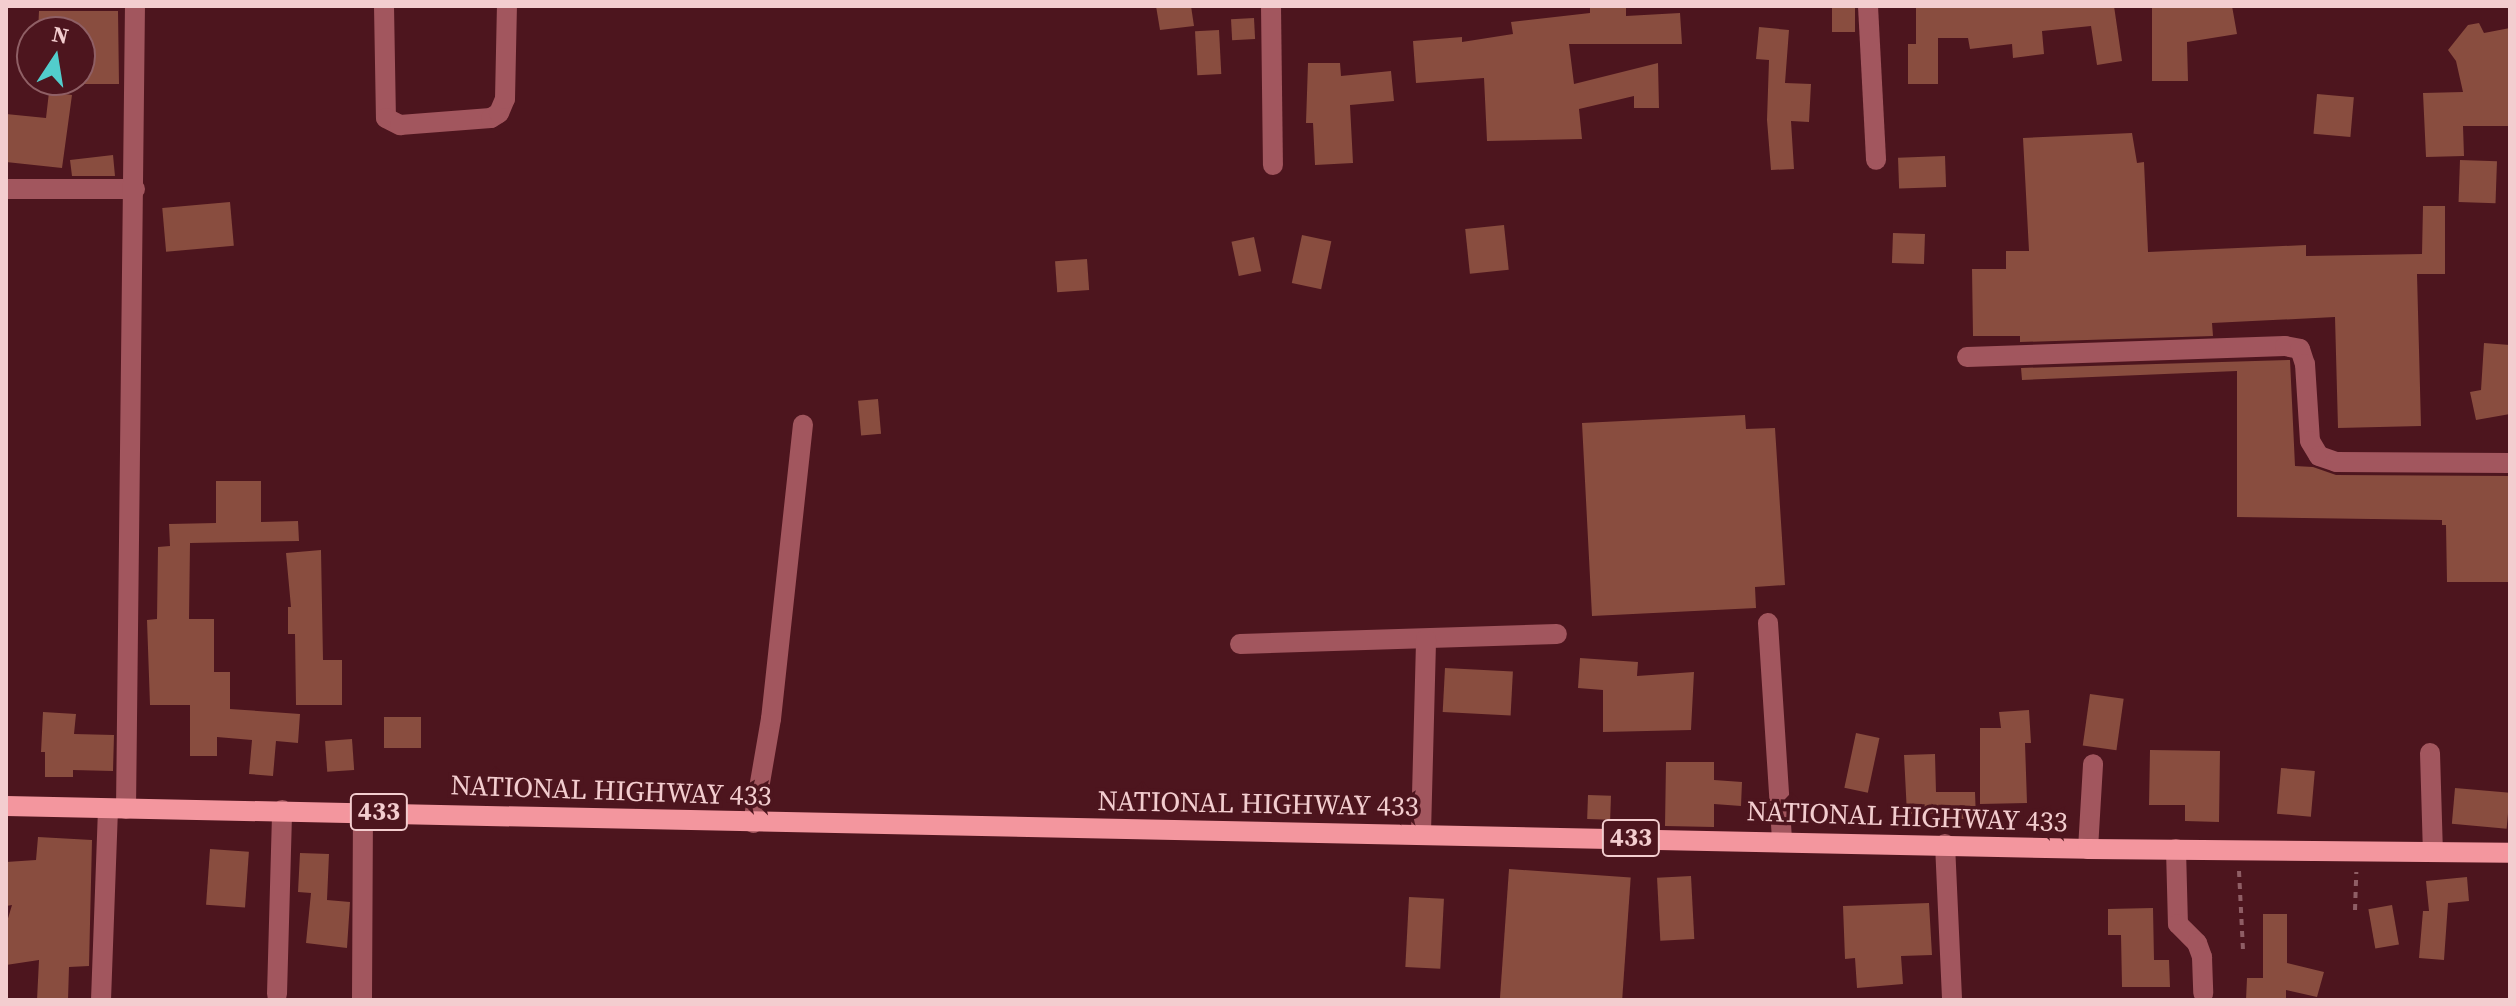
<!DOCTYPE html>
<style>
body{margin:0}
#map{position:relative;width:2516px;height:1006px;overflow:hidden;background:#4d151e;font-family:"Source Serif 4",serif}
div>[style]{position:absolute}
.building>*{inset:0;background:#894d3f;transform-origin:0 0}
.path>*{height:4px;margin-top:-2px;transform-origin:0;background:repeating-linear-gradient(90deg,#8f5e65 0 6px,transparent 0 12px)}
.minor>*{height:20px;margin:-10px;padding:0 10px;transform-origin:10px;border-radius:10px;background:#a2565e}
.major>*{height:20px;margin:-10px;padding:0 10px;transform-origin:10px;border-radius:10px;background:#f3969e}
span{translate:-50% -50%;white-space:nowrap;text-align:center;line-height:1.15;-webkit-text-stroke:7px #4d151e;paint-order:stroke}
.shield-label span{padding:2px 6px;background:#4d151e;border:2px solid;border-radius:6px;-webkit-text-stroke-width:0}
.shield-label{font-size:26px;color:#f3cdcf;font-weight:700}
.street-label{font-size:28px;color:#f3cdcf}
.frame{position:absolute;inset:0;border:8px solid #f3cdcf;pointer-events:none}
.north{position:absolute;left:16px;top:16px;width:80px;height:80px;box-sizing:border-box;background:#4d151e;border:2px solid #8f5f65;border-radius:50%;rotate:12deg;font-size:22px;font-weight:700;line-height:32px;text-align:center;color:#f3cdcf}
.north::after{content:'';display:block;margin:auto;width:28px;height:36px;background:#52cdcc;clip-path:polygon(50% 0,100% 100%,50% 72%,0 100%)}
</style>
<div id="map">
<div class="building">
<i style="clip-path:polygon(1156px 6px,1191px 6px,1194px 26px,1160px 30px)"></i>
<i style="clip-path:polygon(1590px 6px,1626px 6px,1626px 16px,1680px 13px,1682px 44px,1569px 44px,1574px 84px,1658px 63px,1659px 108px,1634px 108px,1634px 96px,1579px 109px,1582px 139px,1487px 141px,1484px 78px,1416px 83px,1413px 41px,1462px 37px,1462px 42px,1513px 34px,1511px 22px,1590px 13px)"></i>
<i style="left:1832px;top:6px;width:23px;height:26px"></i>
<i style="clip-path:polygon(1916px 6px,2114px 6px,2122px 61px,2097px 65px,2091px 26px,2042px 31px,2044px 54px,2013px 58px,2012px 44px,1970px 49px,1968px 38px,1938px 38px,1938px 84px,1908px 84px,1908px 44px,1916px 44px)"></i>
<i style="clip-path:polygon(2152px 6px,2232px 6px,2237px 34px,2187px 42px,2188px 81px,2152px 81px)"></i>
<i style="clip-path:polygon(39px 11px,118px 11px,119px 84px,80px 84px,80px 32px,38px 32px)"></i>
<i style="left:1254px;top:18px;width:21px;height:23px;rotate:87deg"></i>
<i style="clip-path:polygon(2479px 23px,2484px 33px,2510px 28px,2510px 126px,2463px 126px,2464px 156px,2426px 157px,2423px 93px,2463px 92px,2456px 61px,2448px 50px,2468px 25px)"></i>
<i style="clip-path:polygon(1759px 27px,1789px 30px,1785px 83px,1811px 84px,1809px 122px,1791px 121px,1794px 169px,1771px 170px,1767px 120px,1769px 60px,1756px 59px)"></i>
<i style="left:1219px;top:30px;width:44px;height:24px;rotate:87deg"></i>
<i style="clip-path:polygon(1308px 63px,1340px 63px,1341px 76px,1391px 71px,1394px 101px,1350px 105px,1353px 163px,1315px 165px,1313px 123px,1306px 123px)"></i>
<i style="clip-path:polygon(49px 92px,72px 95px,62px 168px,6px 162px,6px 114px,46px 118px)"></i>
<i style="left:2317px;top:94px;width:37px;height:40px;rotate:5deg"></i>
<i style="clip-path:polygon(2132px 133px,2137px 163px,2144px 162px,2148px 252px,2306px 245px,2306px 256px,2422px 254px,2423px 206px,2445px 206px,2445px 274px,2417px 274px,2421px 426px,2338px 428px,2335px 317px,2212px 323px,2213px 336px,2020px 342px,2020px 336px,1973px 336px,1972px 269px,2006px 269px,2006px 251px,2029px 251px,2023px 138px)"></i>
<i style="clip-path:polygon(113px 155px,115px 176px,72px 176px,70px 160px)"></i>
<i style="left:1945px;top:156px;width:31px;height:47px;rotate:88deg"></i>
<i style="left:2460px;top:160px;width:37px;height:42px;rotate:2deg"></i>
<i style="left:230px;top:202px;width:44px;height:68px;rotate:85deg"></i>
<i style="left:1504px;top:225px;width:45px;height:39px;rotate:84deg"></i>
<i style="left:1893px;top:233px;width:32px;height:30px;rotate:2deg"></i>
<i style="left:1302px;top:235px;width:30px;height:49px;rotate:12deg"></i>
<i style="left:1254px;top:237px;width:35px;height:23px;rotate:78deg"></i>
<i style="left:1087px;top:259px;width:31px;height:32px;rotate:86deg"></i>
<i style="clip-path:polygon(2484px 343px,2510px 345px,2510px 414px,2476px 420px,2470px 392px,2481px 390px)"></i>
<i style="clip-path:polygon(2290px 360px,2295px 466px,2313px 467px,2336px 475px,2510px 476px,2510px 582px,2447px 582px,2446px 525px,2442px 525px,2442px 520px,2237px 517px,2237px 371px,2022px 380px,2021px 368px)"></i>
<i style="left:878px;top:399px;width:35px;height:20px;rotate:85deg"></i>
<i style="clip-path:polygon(1745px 415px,1746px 429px,1775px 428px,1785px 585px,1755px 587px,1756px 608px,1592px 616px,1582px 423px)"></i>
<i style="clip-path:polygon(216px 481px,261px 481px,261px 522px,298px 521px,299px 541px,190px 543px,189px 619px,214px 619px,214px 672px,230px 672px,230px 709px,300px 714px,298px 743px,276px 741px,273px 776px,249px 774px,252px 740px,217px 737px,217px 756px,190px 756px,190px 705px,150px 705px,147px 620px,157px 619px,158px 547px,170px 546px,169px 524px,216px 523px)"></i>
<i style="clip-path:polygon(321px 550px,323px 660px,342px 660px,342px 705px,296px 705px,295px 634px,288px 634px,288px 607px,291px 607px,286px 553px)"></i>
<i style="clip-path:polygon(1580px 658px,1638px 662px,1637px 676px,1694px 672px,1691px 730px,1603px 732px,1603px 690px,1578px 688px)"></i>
<i style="left:1445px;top:668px;width:68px;height:44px;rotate:3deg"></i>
<i style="left:2090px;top:694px;width:34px;height:52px;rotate:8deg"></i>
<i style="clip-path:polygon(2029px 710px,2031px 743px,2025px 743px,2027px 803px,1980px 804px,1980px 728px,2001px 728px,1999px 712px)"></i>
<i style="clip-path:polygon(43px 712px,76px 714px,74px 734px,114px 735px,113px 771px,73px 770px,73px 777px,45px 777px,45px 752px,41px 752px)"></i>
<i style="left:384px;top:717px;width:37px;height:31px"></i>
<i style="left:1856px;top:733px;width:24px;height:56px;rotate:12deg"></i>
<i style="left:352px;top:739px;width:31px;height:27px;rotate:86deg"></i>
<i style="clip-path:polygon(2150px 750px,2220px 751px,2219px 822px,2185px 821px,2185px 805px,2149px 805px)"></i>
<i style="clip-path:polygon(1935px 754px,1936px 792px,1975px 792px,1976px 819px,1956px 819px,1956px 813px,1907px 814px,1904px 755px)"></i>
<i style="clip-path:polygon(1666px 762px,1714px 762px,1714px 780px,1742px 782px,1741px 806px,1714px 804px,1714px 827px,1665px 826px)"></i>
<i style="left:2281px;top:768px;width:34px;height:46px;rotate:5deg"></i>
<i style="left:2455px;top:788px;width:55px;height:36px;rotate:5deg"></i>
<i style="left:1588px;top:795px;width:23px;height:24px;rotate:2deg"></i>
<i style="clip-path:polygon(38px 837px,92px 840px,89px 966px,69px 967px,68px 1000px,37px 1000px,39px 960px,6px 965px,6px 925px,12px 905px,6px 906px,6px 862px,36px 860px)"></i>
<i style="left:210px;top:849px;width:39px;height:56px;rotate:4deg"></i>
<i style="clip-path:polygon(300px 853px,329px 854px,327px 900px,350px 902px,347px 948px,306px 943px,311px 893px,298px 892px)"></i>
<i style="left:1509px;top:869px;width:122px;height:131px;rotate:4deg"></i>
<i style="left:1691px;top:876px;width:63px;height:34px;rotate:87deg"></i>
<i style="clip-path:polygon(2467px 877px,2469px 901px,2448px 903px,2444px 960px,2419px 958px,2423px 911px,2429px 911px,2426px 881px)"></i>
<i style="left:1409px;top:897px;width:35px;height:70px;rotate:3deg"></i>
<i style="clip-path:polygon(1929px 903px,1932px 955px,1901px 956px,1903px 984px,1857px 988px,1855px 958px,1845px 959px,1843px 906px)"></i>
<i style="left:2392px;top:905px;width:40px;height:24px;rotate:80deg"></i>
<i style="clip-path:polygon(2153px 908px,2154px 960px,2169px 960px,2170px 987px,2122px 987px,2121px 935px,2108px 935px,2108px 909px)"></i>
<i style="clip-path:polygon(2263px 914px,2287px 914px,2287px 963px,2324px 972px,2317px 997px,2286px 990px,2286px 1000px,2246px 1000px,2247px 978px,2263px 978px)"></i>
</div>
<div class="path">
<i style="left:2239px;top:871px;width:80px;rotate:87.1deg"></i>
<i style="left:2355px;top:910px;width:38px;rotate:-88deg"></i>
</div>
<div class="minor">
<i style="left:384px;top:6px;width:112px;rotate:89deg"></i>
<i style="left:386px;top:118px;width:16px;rotate:27deg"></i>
<i style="left:400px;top:125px;width:91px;rotate:-4.4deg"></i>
<i style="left:491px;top:118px;width:9px;rotate:-32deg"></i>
<i style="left:499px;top:113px;width:15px;rotate:-67deg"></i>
<i style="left:505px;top:99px;width:93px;rotate:-88.8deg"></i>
<i style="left:1271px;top:6px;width:159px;rotate:89.3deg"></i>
<i style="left:1868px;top:6px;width:154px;rotate:87deg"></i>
<i style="left:6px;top:189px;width:129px"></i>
<i style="left:1967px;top:357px;width:318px;rotate:-2deg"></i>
<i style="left:2285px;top:346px;width:15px;rotate:11deg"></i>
<i style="left:2300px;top:349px;width:16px;rotate:72deg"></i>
<i style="left:2305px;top:364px;width:77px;rotate:86.3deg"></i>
<i style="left:2310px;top:441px;width:17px;rotate:59deg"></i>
<i style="left:2319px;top:456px;width:18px;rotate:19deg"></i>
<i style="left:2336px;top:462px;width:174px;rotate:0.3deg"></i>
<i style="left:1768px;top:623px;width:218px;rotate:86.3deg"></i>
<i style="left:1240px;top:644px;width:317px;rotate:-1.8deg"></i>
<i style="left:2430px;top:753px;width:99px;rotate:88.3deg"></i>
<i style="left:126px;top:809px;width:803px;rotate:-89.36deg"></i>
<i style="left:753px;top:823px;width:106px;rotate:-80.2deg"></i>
<i style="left:771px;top:719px;width:296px;rotate:-83.8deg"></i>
<i style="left:1421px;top:833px;width:194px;rotate:-88.5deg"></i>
<i style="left:1945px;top:844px;width:156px;rotate:87.4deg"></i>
<i style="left:2088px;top:849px;width:85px;rotate:-86.6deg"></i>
<i style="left:2176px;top:849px;width:75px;rotate:88.5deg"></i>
<i style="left:2178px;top:924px;width:27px;rotate:45deg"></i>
<i style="left:2197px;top:943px;width:15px;rotate:70deg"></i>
<i style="left:2202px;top:957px;width:36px;rotate:88deg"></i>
<i style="left:277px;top:994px;width:184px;rotate:-88.4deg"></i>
<i style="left:101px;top:1000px;width:191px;rotate:-87.9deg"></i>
<i style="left:362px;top:1000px;width:189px;rotate:-89.7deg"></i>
</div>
<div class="major">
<i style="left:6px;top:806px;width:2082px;rotate:1.18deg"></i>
<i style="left:2088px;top:849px;width:422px;rotate:0.5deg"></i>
</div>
<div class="shield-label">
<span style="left:379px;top:812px">433</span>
<span style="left:1631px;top:838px">433</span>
</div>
<div class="street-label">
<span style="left:611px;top:790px;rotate:2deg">NATIONAL HIGHWAY 433</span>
<span style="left:1258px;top:803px;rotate:1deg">NATIONAL HIGHWAY 433</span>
<span style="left:1907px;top:816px;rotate:2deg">NATIONAL HIGHWAY 433</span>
</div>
<div class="frame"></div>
<div class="north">N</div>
</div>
